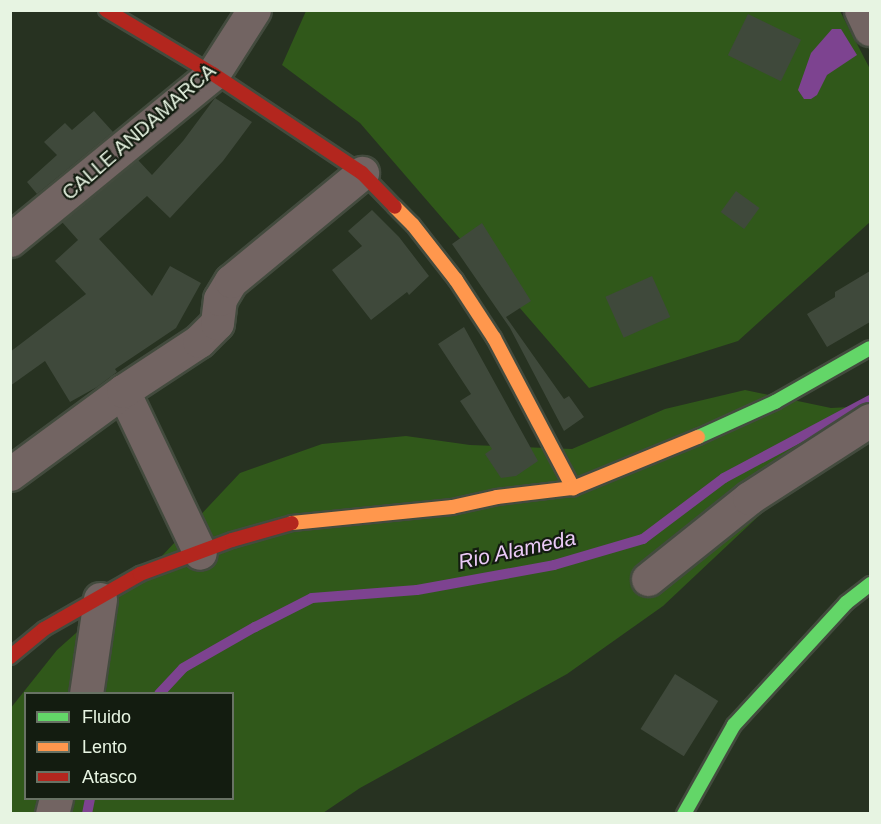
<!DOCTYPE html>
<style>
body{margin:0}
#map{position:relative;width:881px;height:824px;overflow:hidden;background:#273221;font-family:Arial,sans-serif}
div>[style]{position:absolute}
.green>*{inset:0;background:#30581a}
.water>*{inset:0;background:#7d4390}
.stream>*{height:10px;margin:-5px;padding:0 5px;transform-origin:5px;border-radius:5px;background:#7d4390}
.building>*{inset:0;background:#3f493b;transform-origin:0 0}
.roads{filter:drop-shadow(2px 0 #434b3e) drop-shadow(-2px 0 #434b3e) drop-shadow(0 2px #434b3e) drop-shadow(0 -2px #434b3e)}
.street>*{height:33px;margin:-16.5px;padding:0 16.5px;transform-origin:16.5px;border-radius:16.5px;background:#726462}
.fast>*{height:14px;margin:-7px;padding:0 7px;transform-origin:7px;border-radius:7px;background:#63d668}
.slow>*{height:14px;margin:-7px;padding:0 7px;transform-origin:7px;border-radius:7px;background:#ff974d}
.jam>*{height:14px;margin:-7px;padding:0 7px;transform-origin:7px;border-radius:7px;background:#b3261e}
span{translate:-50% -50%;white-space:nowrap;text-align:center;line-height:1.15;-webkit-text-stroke:4.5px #131c10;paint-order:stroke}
.street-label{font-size:20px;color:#e7f4e2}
.water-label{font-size:21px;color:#ebcaf7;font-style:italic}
.frame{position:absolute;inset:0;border:12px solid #e7f4e2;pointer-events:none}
.legend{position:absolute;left:24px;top:692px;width:210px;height:108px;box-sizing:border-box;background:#131c10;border:2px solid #687264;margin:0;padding:8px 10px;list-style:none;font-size:18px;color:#e7f4e2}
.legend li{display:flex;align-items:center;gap:12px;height:30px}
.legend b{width:30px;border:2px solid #687264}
</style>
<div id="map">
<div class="green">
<i style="clip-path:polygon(306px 11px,840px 11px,870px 69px,870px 222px,738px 341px,589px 388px,360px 123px,282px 65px)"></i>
<i style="clip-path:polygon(evenodd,745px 390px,831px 408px,870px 406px,852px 428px,663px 606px,567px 674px,360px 788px,323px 813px,11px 813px,10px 709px,57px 650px,161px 557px,240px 473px,322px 444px,406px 436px,470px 445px,572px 449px,665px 409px,745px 390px,26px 694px,232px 694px,232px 798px,26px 798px,26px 694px)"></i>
</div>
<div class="water">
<i style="clip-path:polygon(832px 29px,841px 29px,857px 55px,827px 75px,817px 95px,811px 99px,804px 99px,798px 90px,811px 53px)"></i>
</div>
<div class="stream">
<i style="left:159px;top:694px;width:35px;rotate:-47deg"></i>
<i style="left:183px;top:668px;width:83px;rotate:-29.7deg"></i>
<i style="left:255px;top:627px;width:64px;rotate:-27deg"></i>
<i style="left:312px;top:598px;width:105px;rotate:-4.4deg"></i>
<i style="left:417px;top:590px;width:139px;rotate:-10.3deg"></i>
<i style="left:554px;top:565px;width:93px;rotate:-16.3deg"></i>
<i style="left:643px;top:539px;width:101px;rotate:-37deg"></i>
<i style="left:724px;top:478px;width:166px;rotate:-28.1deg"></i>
<i style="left:87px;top:814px;width:16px;rotate:-79deg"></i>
</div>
<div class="building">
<i style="left:748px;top:14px;width:59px;height:46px;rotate:26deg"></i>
<i style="clip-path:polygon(215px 98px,252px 122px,223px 161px,170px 218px,147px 196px,99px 239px,152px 296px,170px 266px,201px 283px,176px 328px,115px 369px,117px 372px,97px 387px,70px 402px,45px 361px,10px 386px,10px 352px,86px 294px,55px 261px,78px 240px,62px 222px,138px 160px,152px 175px,183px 141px)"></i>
<i style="clip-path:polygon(94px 111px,113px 132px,37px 194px,27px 182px,57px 155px,44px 142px,65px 123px,72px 130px)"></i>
<i style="left:736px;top:191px;width:29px;height:26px;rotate:36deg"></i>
<i style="clip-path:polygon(372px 210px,399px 237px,429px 276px,409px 295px,407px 292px,371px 320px,332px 270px,362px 246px,348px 231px)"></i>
<i style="clip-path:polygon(482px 223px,531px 301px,506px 317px,564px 399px,569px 396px,584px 417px,564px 431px,510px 328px,452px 244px)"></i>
<i style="clip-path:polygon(870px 271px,870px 322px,827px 347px,807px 314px,835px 297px,835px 292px)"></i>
<i style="left:652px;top:276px;width:45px;height:51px;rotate:66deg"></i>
<i style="clip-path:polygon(464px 327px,538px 461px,516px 476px,501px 478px,485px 454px,492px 449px,460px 401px,471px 394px,438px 344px)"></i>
<i style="left:675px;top:674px;width:51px;height:65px;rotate:32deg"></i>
</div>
<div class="roads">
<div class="street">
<i style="left:861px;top:10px;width:21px;rotate:65deg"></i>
<i style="left:10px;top:240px;width:262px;rotate:-39.3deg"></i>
<i style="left:213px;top:74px;width:76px;rotate:-57.4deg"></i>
<i style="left:123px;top:391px;width:179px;rotate:64.6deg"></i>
<i style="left:10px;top:474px;width:140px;rotate:-36.3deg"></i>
<i style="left:123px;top:391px;width:91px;rotate:-33.3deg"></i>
<i style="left:199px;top:341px;width:25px;rotate:-45deg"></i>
<i style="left:217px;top:323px;width:24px;rotate:-83deg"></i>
<i style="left:220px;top:299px;width:21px;rotate:-59deg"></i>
<i style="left:231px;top:281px;width:170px;rotate:-39.5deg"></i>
<i style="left:648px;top:579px;width:129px;rotate:-38.7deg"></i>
<i style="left:749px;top:498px;width:144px;rotate:-32.8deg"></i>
<i style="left:86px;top:694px;width:96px;rotate:-81.6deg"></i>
<i style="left:52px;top:814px;width:16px;rotate:-76deg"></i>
</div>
<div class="fast">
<i style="left:698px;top:437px;width:85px;rotate:-24.4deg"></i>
<i style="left:775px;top:402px;width:109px;rotate:-29.6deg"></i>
<i style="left:684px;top:814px;width:102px;rotate:-60.7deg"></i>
<i style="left:734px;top:725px;width:166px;rotate:-47.4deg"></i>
<i style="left:846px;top:603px;width:31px;rotate:-38deg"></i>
</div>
<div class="slow">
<i style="left:395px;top:207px;width:25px;rotate:45deg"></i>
<i style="left:413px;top:225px;width:70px;rotate:52deg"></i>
<i style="left:456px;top:280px;width:69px;rotate:56.8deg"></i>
<i style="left:494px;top:338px;width:170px;rotate:62.2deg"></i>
<i style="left:292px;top:523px;width:161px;rotate:-5.7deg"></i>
<i style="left:452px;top:507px;width:46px;rotate:-12.5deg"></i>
<i style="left:497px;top:497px;width:77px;rotate:-6.8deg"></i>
<i style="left:573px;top:488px;width:135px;rotate:-22.2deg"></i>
</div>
<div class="jam">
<i style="left:106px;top:10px;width:125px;rotate:30.9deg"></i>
<i style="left:213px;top:74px;width:179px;rotate:33.6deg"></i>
<i style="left:362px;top:173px;width:47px;rotate:45.9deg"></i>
<i style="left:10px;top:657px;width:44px;rotate:-39.5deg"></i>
<i style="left:44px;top:629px;width:111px;rotate:-29.8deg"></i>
<i style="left:140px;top:574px;width:98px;rotate:-20.3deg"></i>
<i style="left:232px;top:540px;width:62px;rotate:-15.8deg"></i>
</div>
</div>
<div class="street-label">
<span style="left:139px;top:132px;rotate:-41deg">CALLE ANDAMARCA</span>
</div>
<div class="water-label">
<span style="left:517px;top:550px;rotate:-12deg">Rio Alameda</span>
</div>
<div class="frame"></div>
<ul class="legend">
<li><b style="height:8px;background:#63d668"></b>Fluido</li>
<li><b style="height:8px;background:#ff974d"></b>Lento</li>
<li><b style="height:8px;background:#b3261e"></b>Atasco</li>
</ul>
</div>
